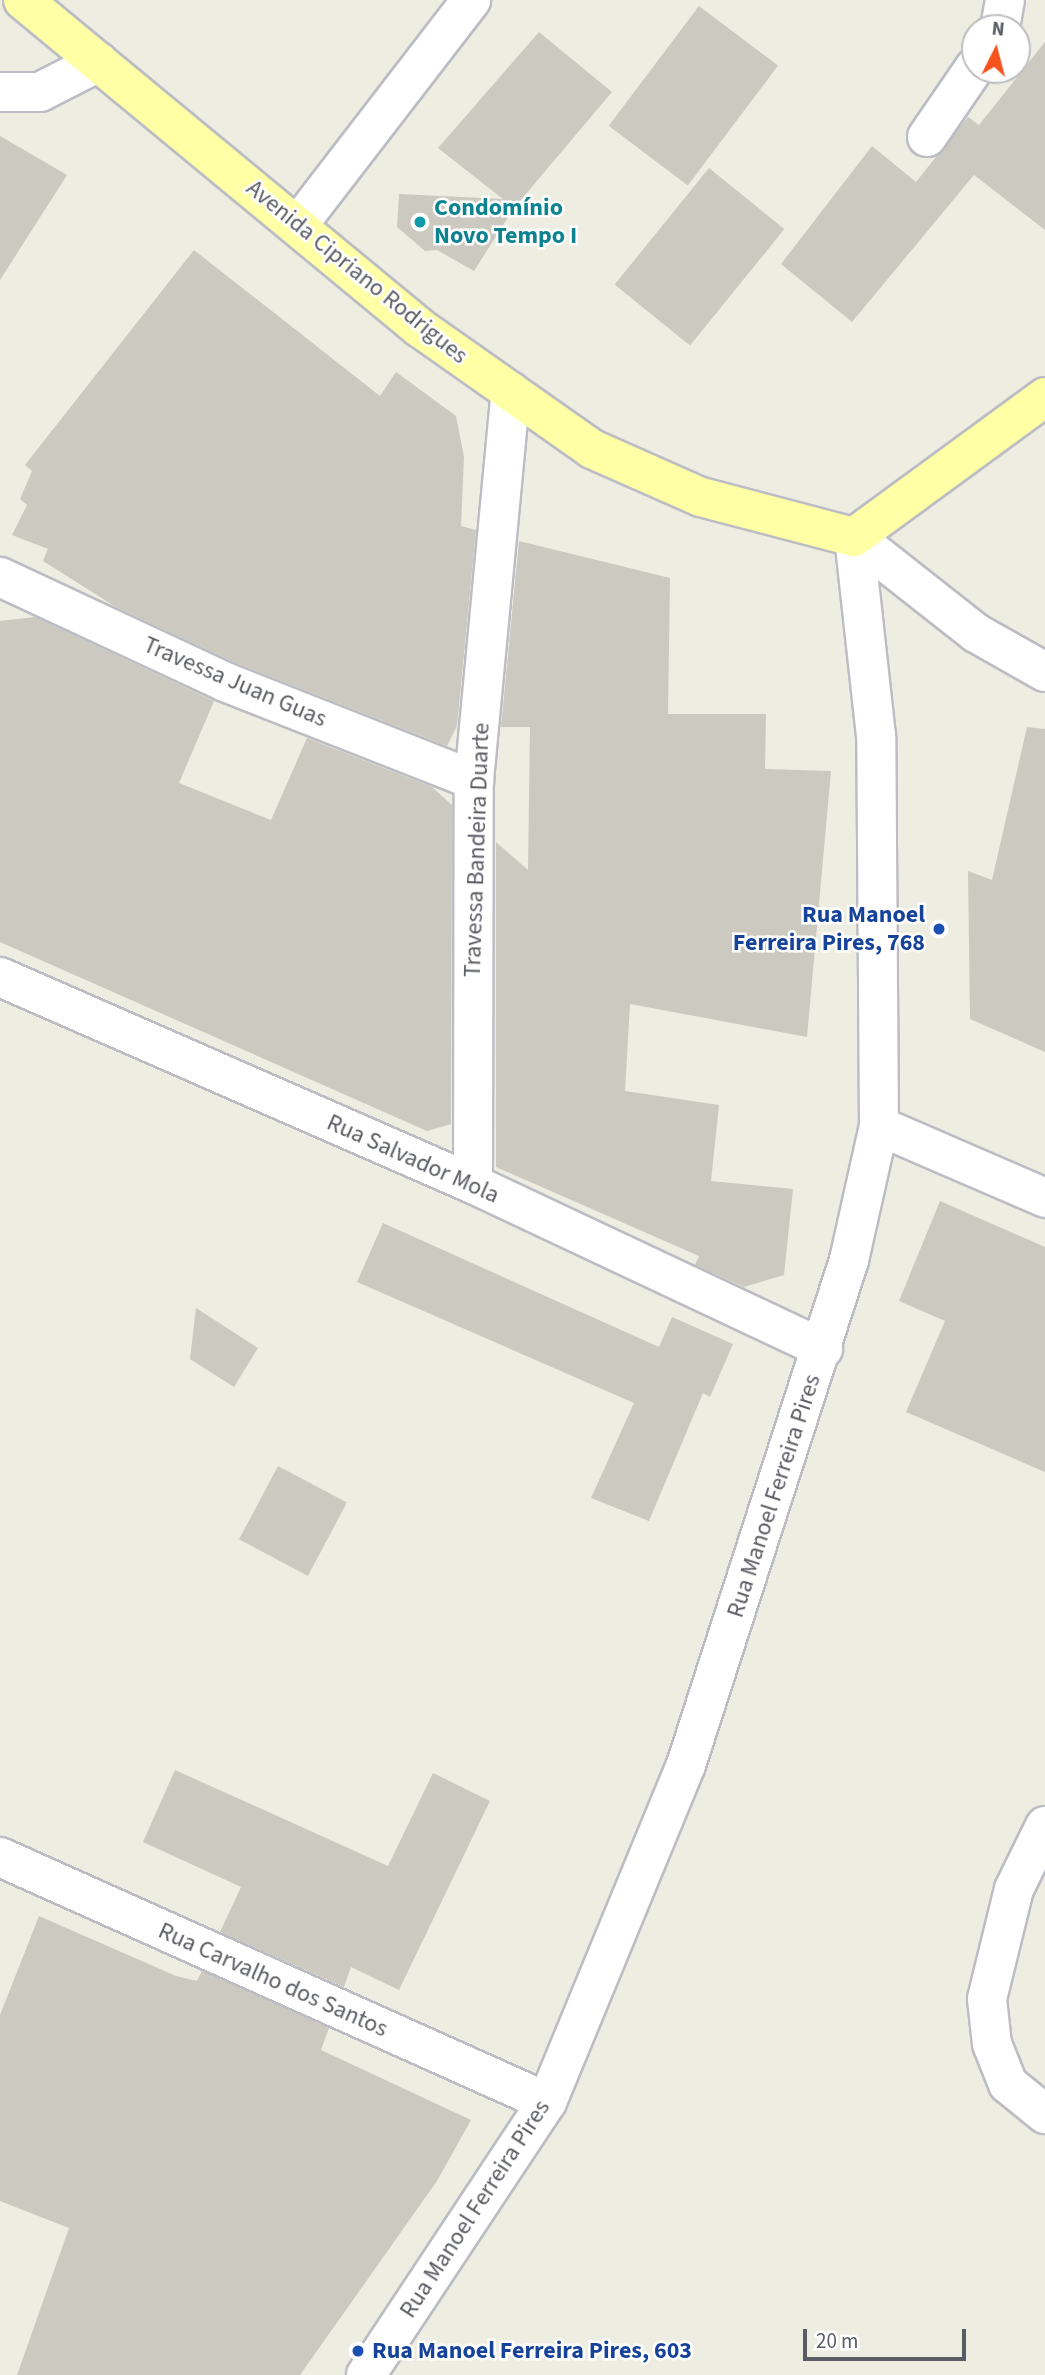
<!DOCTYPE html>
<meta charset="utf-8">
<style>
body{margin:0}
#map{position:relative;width:1045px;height:2375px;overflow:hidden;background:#eeede1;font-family:"Source Sans 3",sans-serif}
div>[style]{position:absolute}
.building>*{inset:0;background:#cbc9c0;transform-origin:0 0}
.roads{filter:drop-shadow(2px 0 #bcbdc4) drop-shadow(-2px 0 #bcbdc4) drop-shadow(0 2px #bcbdc4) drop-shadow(0 -2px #bcbdc4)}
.minor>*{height:38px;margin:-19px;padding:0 19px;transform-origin:19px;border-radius:19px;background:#fff}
.major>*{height:38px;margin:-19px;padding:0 19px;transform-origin:19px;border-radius:19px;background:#ffffa5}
.dots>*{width:19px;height:19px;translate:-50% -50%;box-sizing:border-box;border:4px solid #fff;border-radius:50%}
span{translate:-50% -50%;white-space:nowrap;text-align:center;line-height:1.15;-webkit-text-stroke:5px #fff;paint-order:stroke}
.culture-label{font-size:24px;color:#0d838f;font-weight:700}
.left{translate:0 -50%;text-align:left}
.street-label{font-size:24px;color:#5a5c63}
.transit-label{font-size:24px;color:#164399;font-weight:700}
.right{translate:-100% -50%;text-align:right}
.north{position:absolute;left:961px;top:14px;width:70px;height:70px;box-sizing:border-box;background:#fff;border:2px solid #bdbec1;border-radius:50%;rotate:6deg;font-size:19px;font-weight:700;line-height:28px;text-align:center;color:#5a5c63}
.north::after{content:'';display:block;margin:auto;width:24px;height:32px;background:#f7521e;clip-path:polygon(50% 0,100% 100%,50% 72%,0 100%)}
.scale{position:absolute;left:803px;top:2329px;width:163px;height:32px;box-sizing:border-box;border:4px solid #5a5c63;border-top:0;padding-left:9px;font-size:21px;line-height:24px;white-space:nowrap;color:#5a5c63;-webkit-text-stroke:5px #fff;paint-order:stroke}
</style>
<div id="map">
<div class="building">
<i style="left:699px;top:6px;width:99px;height:150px;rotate:37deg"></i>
<i style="clip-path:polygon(539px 32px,612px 92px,514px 208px,474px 271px,437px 250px,425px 251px,397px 227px,399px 194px,503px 199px,438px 148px)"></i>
<i style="clip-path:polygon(1045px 42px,1045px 230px,974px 175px,852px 322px,781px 264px,872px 146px,916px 182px,968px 117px,979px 125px)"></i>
<i style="clip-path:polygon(0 136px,67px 175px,0 280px)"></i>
<i style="left:709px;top:168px;width:97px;height:150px;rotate:39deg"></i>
<i style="clip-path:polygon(194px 250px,380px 396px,396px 372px,456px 416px,464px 457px,461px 526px,476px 530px,457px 726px,447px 746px,234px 662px,116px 607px,43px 561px,48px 549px,12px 535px,27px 505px,20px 499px,32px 471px,25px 465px)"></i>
<i style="clip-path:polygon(519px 541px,670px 578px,668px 714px,766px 714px,765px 769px,831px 771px,807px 1037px,630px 1004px,625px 1091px,719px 1105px,711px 1181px,793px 1189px,784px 1275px,744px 1287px,695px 1265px,699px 1256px,496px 1167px,496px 842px,528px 870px,530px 727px,501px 727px)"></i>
<i style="clip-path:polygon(35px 617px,214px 701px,179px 783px,271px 820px,307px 738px,432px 787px,452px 805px,451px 1124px,427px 1131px,0 942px,0 621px)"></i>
<i style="clip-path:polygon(1027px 727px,1045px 729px,1045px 1052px,970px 1019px,968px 871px,992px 880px)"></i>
<i style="clip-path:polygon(940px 1201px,1045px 1247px,1045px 1472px,906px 1412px,945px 1321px,899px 1301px)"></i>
<i style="clip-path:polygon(383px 1223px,659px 1347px,672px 1317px,733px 1344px,710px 1397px,703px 1393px,649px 1521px,591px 1498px,634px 1403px,357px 1282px)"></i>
<i style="clip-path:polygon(196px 1308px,258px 1348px,234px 1387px,190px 1359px)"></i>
<i style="left:278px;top:1466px;width:78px;height:83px;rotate:28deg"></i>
<i style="clip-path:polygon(175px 1770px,388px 1866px,433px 1773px,490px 1801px,399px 1990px,351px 1967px,344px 1987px,220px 1932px,241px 1887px,143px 1842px)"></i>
<i style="clip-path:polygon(39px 1916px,176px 1976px,197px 1981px,202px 1971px,329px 2028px,321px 2050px,471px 2120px,437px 2181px,300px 2375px,17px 2375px,69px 2228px,0 2201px,0 2015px)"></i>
</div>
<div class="roads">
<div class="minor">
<i style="left:1000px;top:28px;width:28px;rotate:-80deg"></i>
<i style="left:0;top:92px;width:40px"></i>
<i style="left:40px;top:92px;width:66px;rotate:-27deg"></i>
<i style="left:927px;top:137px;width:85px;rotate:-55.6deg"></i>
<i style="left:298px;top:225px;width:284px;rotate:-52.4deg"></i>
<i style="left:854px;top:537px;width:155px;rotate:38.2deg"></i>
<i style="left:976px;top:633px;width:79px;rotate:29.5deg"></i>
<i style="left:0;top:577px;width:248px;rotate:25deg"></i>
<i style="left:225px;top:682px;width:268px;rotate:21.5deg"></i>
<i style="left:0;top:977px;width:516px;rotate:23.64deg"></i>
<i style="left:473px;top:1184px;width:387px;rotate:25.2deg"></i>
<i style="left:879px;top:1126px;width:181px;rotate:23.4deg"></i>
<i style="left:473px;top:1184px;width:404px;rotate:-89.9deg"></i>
<i style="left:474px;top:780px;width:390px;rotate:-84.6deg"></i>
<i style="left:1045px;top:1826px;width:70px;rotate:116.2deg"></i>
<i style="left:1014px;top:1889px;width:113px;rotate:103.8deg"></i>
<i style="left:987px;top:1999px;width:45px;rotate:83.7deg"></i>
<i style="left:992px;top:2044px;width:43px;rotate:68.2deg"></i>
<i style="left:1008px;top:2084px;width:48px;rotate:39deg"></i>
<i style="left:0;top:1857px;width:599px;rotate:24.13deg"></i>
<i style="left:366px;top:2375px;width:328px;rotate:-56.5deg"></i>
<i style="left:547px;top:2102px;width:365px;rotate:-67.6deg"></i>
<i style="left:686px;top:1765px;width:531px;rotate:-72.11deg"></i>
<i style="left:849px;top:1260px;width:137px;rotate:-77.4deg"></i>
<i style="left:879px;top:1126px;width:390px;rotate:-90.4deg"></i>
<i style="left:876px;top:736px;width:200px;rotate:-96.3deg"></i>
</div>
<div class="major">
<i style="left:23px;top:0;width:515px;rotate:39.56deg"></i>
<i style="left:420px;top:328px;width:210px;rotate:35.1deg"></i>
<i style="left:592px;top:449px;width:119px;rotate:23.8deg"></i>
<i style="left:701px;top:497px;width:158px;rotate:14.7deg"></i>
<i style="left:854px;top:537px;width:237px;rotate:-36.2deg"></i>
</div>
</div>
<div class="dots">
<i style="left:420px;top:222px;background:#0f9aa8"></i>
<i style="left:939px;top:929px;background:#1a4fb4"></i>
<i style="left:358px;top:2351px;background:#1a4fb4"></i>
</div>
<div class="culture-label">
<span class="left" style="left:434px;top:222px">Condomínio<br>Novo Tempo I</span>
</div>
<div class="street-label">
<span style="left:357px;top:272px;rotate:39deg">Avenida Cipriano Rodrigues</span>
<span style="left:235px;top:682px;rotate:23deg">Travessa Juan Guas</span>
<span style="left:477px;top:850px;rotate:-88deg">Travessa Bandeira Duarte</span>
<span style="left:413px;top:1159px;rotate:24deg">Rua Salvador Mola</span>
<span style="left:774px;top:1496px;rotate:-72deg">Rua Manoel Ferreira Pires</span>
<span style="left:273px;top:1980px;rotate:24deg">Rua Carvalho dos Santos</span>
<span style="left:475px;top:2209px;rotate:-57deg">Rua Manoel Ferreira Pires</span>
</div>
<div class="transit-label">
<span class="right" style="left:925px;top:929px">Rua Manoel<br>Ferreira Pires, 768</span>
<span class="left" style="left:372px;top:2351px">Rua Manoel Ferreira Pires, 603</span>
</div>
<div class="north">N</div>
<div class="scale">20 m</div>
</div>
